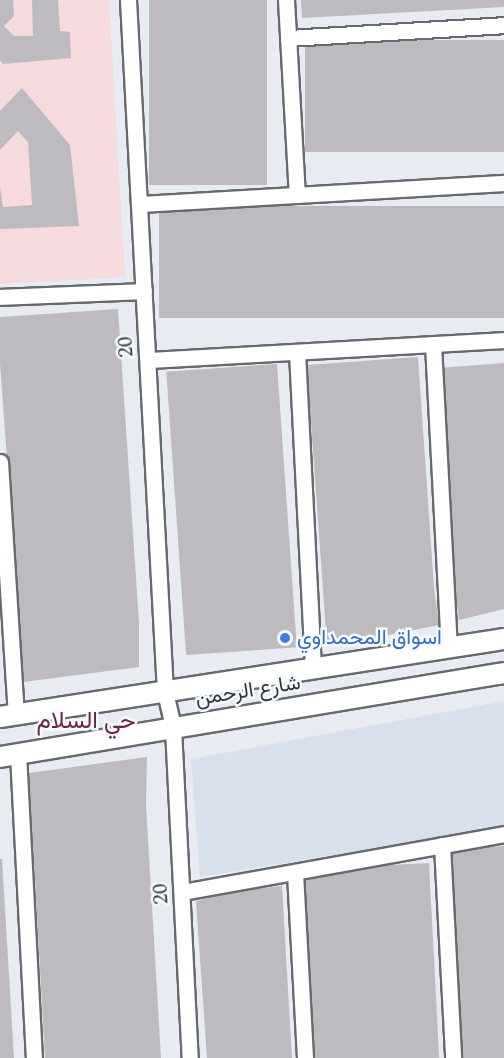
<!DOCTYPE html>
<meta charset="utf-8">
<style>
body{margin:0}
#map{position:relative;width:504px;height:1058px;overflow:hidden;background:#e8ecf2;font-family:Spectral,Vazirmatn,serif}
div>[style]{position:absolute}
.built>*{inset:0;background:#d7e0ec}
.education>*{inset:0;background:#f5dade}
.building>*{inset:0;background:#bdbac0;transform-origin:0 0}
.roads{filter:drop-shadow(2px 0 #666a6e) drop-shadow(-2px 0 #666a6e) drop-shadow(0 2px #666a6e) drop-shadow(0 -2px #666a6e)}
.minor>*{height:15px;margin:-7.5px;padding:0 7.5px;transform-origin:7.5px;border-radius:7.5px;background:#fff}
.tertiary>*{height:20px;margin:-10px;padding:0 10px;transform-origin:10px;border-radius:10px;background:#fff}
.dots>*{width:16px;height:16px;translate:-50% -50%;box-sizing:border-box;border:3px solid #f5faff;border-radius:50%}
span{translate:-50% -50%;white-space:nowrap;text-align:center;line-height:1.15;-webkit-text-stroke:5px #f5faff;paint-order:stroke}
.street-label{font-size:21px;color:#353739}
.shop-label{font-size:21px;color:#366cbe}
.left{translate:0 -50%;text-align:left}
.quarter-label{font-size:24px;color:#6c273d}
</style>
<div id="map">
<div class="built">
<i style="clip-path:polygon(504px 701px,504px 827px,200px 877px,191px 759px)"></i>
</div>
<div class="education">
<i style="clip-path:polygon(0 0,109px 0,125px 277px,0 284px)"></i>
</div>
<div class="building">
<i style="clip-path:polygon(0 0,13px 0,14px 16px,4px 26px,14px 36px,33px 36px,32px 0,58px 0,60px 31px,70px 32px,71px 58px,3px 64px,0 60px)"></i>
<i style="left:149px;top:0;width:118px;height:185px"></i>
<i style="clip-path:polygon(301px 0,504px 0,504px 7px,302px 18px)"></i>
<i style="left:504px;top:40px;width:112px;height:199px;rotate:90deg"></i>
<i style="clip-path:polygon(22px 88px,70px 145px,79px 226px,0 229px,0 188px,3px 207px,32px 205px,28px 142px,18px 131px,0 150px,0 111px)"></i>
<i style="left:504px;top:206px;width:112px;height:345px;rotate:90deg"></i>
<i style="clip-path:polygon(118px 309px,139px 623px,139px 667px,23px 682px,0 363px,0 317px)"></i>
<i style="clip-path:polygon(418px 357px,434px 588px,439px 625px,327px 647px,307px 365px)"></i>
<i style="clip-path:polygon(504px 363px,504px 609px,459px 620px,452px 566px,439px 368px)"></i>
<i style="left:277px;top:364px;width:284px;height:111px;rotate:86deg"></i>
<i style="clip-path:polygon(147px 757px,146px 805px,161px 1058px,45px 1058px,29px 773px)"></i>
<i style="clip-path:polygon(504px 846px,504px 1058px,462px 1058px,449px 850px)"></i>
<i style="clip-path:polygon(0 859px,2px 859px,14px 1058px,0 1058px)"></i>
<i style="left:429px;top:863px;width:195px;height:125px;rotate:87deg"></i>
<i style="clip-path:polygon(282px 886px,292px 1058px,207px 1058px,196px 901px,238px 891px)"></i>
</div>
<div class="roads">
<div class="minor">
<i style="left:128px;top:0;width:693px;rotate:86.94deg"></i>
<i style="left:165px;top:692px;width:37px;rotate:77deg"></i>
<i style="left:173px;top:728px;width:330px;rotate:87.1deg"></i>
<i style="left:286px;top:0;width:195px;rotate:86.8deg"></i>
<i style="left:288px;top:38px;width:216px;rotate:-3.4deg"></i>
<i style="left:139px;top:204px;width:366px;rotate:-3.3deg"></i>
<i style="left:0;top:297px;width:144px;rotate:-2.4deg"></i>
<i style="left:433px;top:344px;width:304px;rotate:87deg"></i>
<i style="left:297px;top:352px;width:317px;rotate:87.1deg"></i>
<i style="left:148px;top:360px;width:357px;rotate:-3.2deg"></i>
<i style="left:0;top:462px;width:254px;rotate:86.4deg"></i>
<i style="left:18px;top:754px;width:304px;rotate:87deg"></i>
<i style="left:442px;top:845px;width:213px;rotate:87deg"></i>
<i style="left:295px;top:873px;width:185px;rotate:86.9deg"></i>
<i style="left:182px;top:892px;width:327px;rotate:-10.2deg"></i>
</div>
<div class="tertiary">
<i style="left:0;top:717px;width:510px;rotate:-8.8deg"></i>
<i style="left:0;top:757px;width:511px;rotate:-9.46deg"></i>
</div>
</div>
<div class="dots">
<i style="left:285px;top:638px;background:#3f7fe0"></i>
</div>
<div class="street-label">
<span style="left:126px;top:347px;rotate:-93deg">20</span>
<span style="left:248px;top:691px;rotate:-9deg">شارع الرحمن</span>
<span style="left:161px;top:894px;rotate:-93deg">20</span>
</div>
<div class="shop-label">
<span class="left" style="left:297px;top:638px">اسواق المحمداوي</span>
</div>
<div class="quarter-label">
<span style="left:86px;top:722px">حي السلام</span>
</div>
</div>
